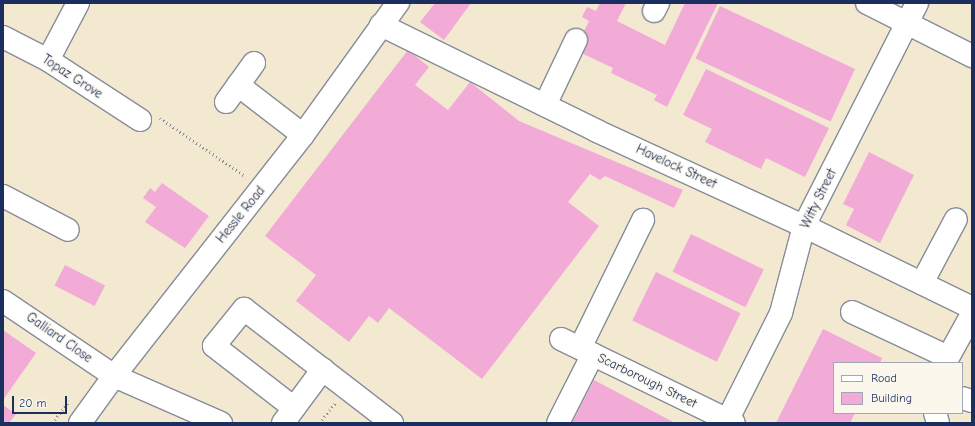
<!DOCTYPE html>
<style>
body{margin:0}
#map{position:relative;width:975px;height:426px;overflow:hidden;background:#f3e9d1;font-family:"Comic Neue",sans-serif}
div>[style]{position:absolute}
.building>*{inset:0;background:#f2aad7;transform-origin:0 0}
.path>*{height:2.5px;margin-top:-1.25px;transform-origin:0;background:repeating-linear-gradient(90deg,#878c98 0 1px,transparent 0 4px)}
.roads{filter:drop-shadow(1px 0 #878c98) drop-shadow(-1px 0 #878c98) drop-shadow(0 1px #878c98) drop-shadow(0 -1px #878c98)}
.minor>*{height:22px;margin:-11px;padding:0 11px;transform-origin:11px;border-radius:11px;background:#fff}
span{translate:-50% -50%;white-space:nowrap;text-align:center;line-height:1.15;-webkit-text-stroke:3px #fbf7ec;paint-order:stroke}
.street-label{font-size:13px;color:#1b2f5e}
.frame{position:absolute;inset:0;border:4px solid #1b2f5e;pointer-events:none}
.legend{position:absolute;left:833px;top:362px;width:130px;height:52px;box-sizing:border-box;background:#fbf7ec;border:1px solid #a1a7b3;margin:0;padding:5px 7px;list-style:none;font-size:12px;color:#1b2f5e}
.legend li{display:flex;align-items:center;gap:8px;height:20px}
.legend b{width:20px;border:1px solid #a1a7b3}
.scale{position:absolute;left:12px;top:396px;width:55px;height:18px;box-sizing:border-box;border:2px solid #1b2f5e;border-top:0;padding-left:5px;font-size:12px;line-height:14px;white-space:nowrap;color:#1b2f5e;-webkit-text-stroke:3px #fbf7ec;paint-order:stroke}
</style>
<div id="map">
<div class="building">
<i style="clip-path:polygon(435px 3px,471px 3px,444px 40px,420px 22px)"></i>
<i style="clip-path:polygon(600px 3px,626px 3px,617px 21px,665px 45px,685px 3px,718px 3px,667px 107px,654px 100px,657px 95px,611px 73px,613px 68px,575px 50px,589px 21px,582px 17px,587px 7px,596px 11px)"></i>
<i style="left:720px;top:6px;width:149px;height:58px;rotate:25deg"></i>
<i style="clip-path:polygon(408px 50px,429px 67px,415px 85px,448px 110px,470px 82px,519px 121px,683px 190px,674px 208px,605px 176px,600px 180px,590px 174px,568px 202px,599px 226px,482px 379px,389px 308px,378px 323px,369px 316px,349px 342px,296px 301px,316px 275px,265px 236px)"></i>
<i style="clip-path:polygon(706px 69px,829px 128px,805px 177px,766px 158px,761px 169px,705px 142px,712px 129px,683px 115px)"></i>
<i style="clip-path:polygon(869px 152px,914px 175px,880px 243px,846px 225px,854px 209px,843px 204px)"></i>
<i style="clip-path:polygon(162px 183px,209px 216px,185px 248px,145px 222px,156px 207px,143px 198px,150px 188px,155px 192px)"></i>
<i style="left:691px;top:234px;width:81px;height:42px;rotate:26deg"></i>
<i style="left:65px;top:265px;width:45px;height:23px;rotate:27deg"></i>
<i style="left:656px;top:272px;width:94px;height:54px;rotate:26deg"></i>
<i style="clip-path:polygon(823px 329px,882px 358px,880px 363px,834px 363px,834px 413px,855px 413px,850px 423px,776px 423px)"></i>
<i style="clip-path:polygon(3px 330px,36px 353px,3px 400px)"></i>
<i style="clip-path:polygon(594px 380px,675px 423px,572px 423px)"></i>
<i style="clip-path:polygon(3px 405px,16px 414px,9px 423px,3px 423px)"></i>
</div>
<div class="path">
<i style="left:160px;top:118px;width:103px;rotate:34.3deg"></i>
<i style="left:52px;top:423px;width:28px;rotate:-52deg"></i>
<i style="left:319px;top:423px;width:26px;rotate:-51deg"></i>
</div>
<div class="roads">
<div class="minor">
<i style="left:867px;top:3px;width:118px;rotate:26.8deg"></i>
<i style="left:654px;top:11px;width:9px;rotate:-63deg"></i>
<i style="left:381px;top:25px;width:241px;rotate:26.1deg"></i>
<i style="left:597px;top:131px;width:228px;rotate:24.7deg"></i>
<i style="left:804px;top:226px;width:187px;rotate:26deg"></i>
<i style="left:3px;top:37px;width:51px;rotate:27.1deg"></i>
<i style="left:48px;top:60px;width:110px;rotate:33.1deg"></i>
<i style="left:48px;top:60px;width:64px;rotate:-62.2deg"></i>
<i style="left:238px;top:85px;width:82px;rotate:37.6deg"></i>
<i style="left:226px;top:102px;width:48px;rotate:-54.3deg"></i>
<i style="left:545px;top:105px;width:72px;rotate:-64.5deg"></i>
<i style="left:3px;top:196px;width:73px;rotate:27.6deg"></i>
<i style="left:922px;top:283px;width:72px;rotate:-62deg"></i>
<i style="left:3px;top:301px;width:134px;rotate:34deg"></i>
<i style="left:114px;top:376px;width:117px;rotate:23.7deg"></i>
<i style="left:852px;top:312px;width:106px;rotate:25.1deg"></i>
<i style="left:561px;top:339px;width:192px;rotate:25.9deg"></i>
<i style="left:580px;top:348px;width:143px;rotate:-63.8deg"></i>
<i style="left:945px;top:363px;width:56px;rotate:-61.1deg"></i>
<i style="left:962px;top:398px;width:10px;rotate:17deg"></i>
<i style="left:294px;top:408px;width:101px;rotate:-142.2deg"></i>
<i style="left:214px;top:346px;width:48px;rotate:-51deg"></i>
<i style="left:244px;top:309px;width:187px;rotate:37.6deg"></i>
<i style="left:935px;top:413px;width:10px;rotate:73deg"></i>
<i style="left:80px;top:423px;width:58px;rotate:-54.1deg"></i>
<i style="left:114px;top:376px;width:306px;rotate:-51.9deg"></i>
<i style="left:303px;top:135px;width:163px;rotate:-54.3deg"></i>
<i style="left:283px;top:423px;width:67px;rotate:-53.5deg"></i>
<i style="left:558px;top:423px;width:77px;rotate:-63.1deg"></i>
<i style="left:726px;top:423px;width:123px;rotate:-63.4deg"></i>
<i style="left:781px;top:313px;width:90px;rotate:-75.2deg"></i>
<i style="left:804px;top:226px;width:250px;rotate:-63.1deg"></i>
</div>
</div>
<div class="street-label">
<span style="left:72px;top:77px;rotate:33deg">Topaz Grove</span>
<span style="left:676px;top:167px;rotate:25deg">Havelock Street</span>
<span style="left:819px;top:199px;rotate:-64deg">Witty Street</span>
<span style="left:241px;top:215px;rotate:-51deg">Hessle Road</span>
<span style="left:59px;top:338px;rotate:35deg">Galliard Close</span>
<span style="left:647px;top:381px;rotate:26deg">Scarborough Street</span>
</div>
<div class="frame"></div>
<ul class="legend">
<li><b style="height:5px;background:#fff"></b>Road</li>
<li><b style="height:11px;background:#f2aad7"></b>Building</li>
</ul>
<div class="scale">20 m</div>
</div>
